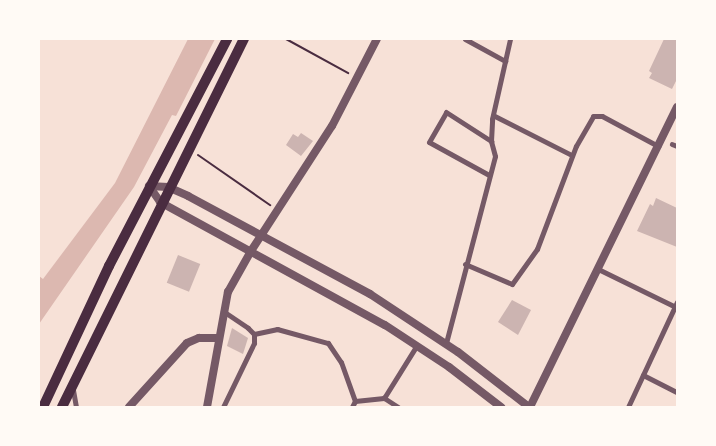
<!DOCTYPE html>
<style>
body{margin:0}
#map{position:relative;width:716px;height:446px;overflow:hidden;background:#f7e1d7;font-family:Montserrat,sans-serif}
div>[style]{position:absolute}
.water>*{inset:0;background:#dcb8b0}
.building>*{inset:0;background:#ccb4b1;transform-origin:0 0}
.path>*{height:2px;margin:-1px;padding:0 1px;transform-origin:1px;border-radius:1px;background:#4a2c40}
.pedestrian>*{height:4.5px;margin:-2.25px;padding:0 2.25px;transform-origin:2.25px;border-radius:2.25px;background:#755966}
.minor>*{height:5px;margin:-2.5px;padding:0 2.5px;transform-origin:2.5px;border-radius:2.5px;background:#755966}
.tertiary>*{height:8px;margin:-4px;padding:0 4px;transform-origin:4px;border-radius:4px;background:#755966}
.trunk>*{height:10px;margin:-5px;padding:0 5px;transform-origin:5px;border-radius:5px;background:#4a2c40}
span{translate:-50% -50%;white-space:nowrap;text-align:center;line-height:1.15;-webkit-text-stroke:5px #fffaf5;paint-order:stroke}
.frame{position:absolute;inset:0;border:40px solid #fffaf5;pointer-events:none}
</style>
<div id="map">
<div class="water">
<i style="clip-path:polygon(188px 39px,215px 39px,176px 116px,172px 115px,134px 187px,39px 324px,39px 276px,43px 279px,115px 183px)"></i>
</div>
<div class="building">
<i style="clip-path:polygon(664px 39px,677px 39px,677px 79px,672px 89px,649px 78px,652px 73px,649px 71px)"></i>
<i style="clip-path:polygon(301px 133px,313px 141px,301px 156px,286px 145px,293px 134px,298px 137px)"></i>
<i style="clip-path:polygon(656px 198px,677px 208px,677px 247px,637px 231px,650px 204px,653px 206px)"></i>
<i style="left:178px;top:255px;width:24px;height:30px;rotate:22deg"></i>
<i style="clip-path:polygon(512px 300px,531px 310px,518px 335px,498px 322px)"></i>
<i style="clip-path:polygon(232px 328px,248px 338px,243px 354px,227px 346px)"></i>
</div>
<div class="path">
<i style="left:286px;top:39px;width:71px;rotate:28.7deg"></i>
<i style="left:198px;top:155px;width:88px;rotate:34.8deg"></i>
</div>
<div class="pedestrian">
<i style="left:495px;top:116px;width:86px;rotate:26.9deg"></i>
<i style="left:672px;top:144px;width:5px;rotate:22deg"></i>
</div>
<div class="minor">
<i style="left:465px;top:39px;width:46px;rotate:28.8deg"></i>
<i style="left:489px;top:175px;width:68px;rotate:-151.2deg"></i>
<i style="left:429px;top:142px;width:34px;rotate:-60deg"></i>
<i style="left:446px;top:112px;width:54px;rotate:32.8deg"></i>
<i style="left:465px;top:264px;width:51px;rotate:23.1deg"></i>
<i style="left:512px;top:284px;width:43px;rotate:-54.5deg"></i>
<i style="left:537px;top:249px;width:110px;rotate:-69.3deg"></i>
<i style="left:576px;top:146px;width:34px;rotate:-60deg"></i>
<i style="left:593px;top:116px;width:9px"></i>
<i style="left:602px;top:116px;width:64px;rotate:28.2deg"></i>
<i style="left:598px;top:269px;width:87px;rotate:26deg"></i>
<i style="left:223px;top:311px;width:30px;rotate:34deg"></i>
<i style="left:248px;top:328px;width:8px;rotate:45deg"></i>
<i style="left:254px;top:334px;width:9px;rotate:90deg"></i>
<i style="left:254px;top:343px;width:71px;rotate:115.8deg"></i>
<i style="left:254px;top:334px;width:24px;rotate:-12deg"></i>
<i style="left:277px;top:329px;width:53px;rotate:15.4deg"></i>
<i style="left:328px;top:343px;width:23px;rotate:56deg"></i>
<i style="left:341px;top:362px;width:41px;rotate:70.3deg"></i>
<i style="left:355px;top:401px;width:7px;rotate:117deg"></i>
<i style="left:446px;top:343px;width:193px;rotate:-75.3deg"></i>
<i style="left:495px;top:156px;width:16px;rotate:-105deg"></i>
<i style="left:491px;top:141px;width:22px;rotate:-87deg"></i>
<i style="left:492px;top:119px;width:82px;rotate:-77.3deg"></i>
<i style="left:643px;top:375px;width:38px;rotate:27deg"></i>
<i style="left:73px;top:390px;width:17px;rotate:80deg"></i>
<i style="left:355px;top:401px;width:29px;rotate:-6deg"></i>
<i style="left:398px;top:407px;width:17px;rotate:-147deg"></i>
<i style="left:384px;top:398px;width:62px;rotate:-58.1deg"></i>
<i style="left:628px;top:407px;width:116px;rotate:-65deg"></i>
</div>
<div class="tertiary">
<i style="left:149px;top:186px;width:19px;rotate:3deg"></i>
<i style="left:168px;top:187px;width:22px;rotate:24deg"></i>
<i style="left:188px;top:196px;width:207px;rotate:28.3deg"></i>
<i style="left:370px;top:294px;width:105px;rotate:33.4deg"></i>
<i style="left:458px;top:352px;width:90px;rotate:37.8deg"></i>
<i style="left:149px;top:186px;width:19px;rotate:55deg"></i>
<i style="left:160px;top:202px;width:256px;rotate:28.7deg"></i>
<i style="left:385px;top:325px;width:77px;rotate:33.3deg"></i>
<i style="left:449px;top:367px;width:66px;rotate:37.6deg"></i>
<i style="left:129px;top:407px;width:86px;rotate:-47.8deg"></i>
<i style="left:187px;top:343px;width:13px;rotate:-23deg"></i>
<i style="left:199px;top:338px;width:19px"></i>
<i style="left:207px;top:407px;width:117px;rotate:-79.7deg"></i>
<i style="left:228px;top:292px;width:47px;rotate:-60.7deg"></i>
<i style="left:251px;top:251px;width:149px;rotate:-57.1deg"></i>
<i style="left:332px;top:126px;width:98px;rotate:-62.7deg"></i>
<i style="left:530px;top:407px;width:334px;rotate:-63.9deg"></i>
</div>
<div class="trunk">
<i style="left:43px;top:407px;width:156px;rotate:-64.9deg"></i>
<i style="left:109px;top:266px;width:256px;rotate:-62.5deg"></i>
<i style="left:62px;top:407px;width:411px;rotate:-63.7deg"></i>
</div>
<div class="frame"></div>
</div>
